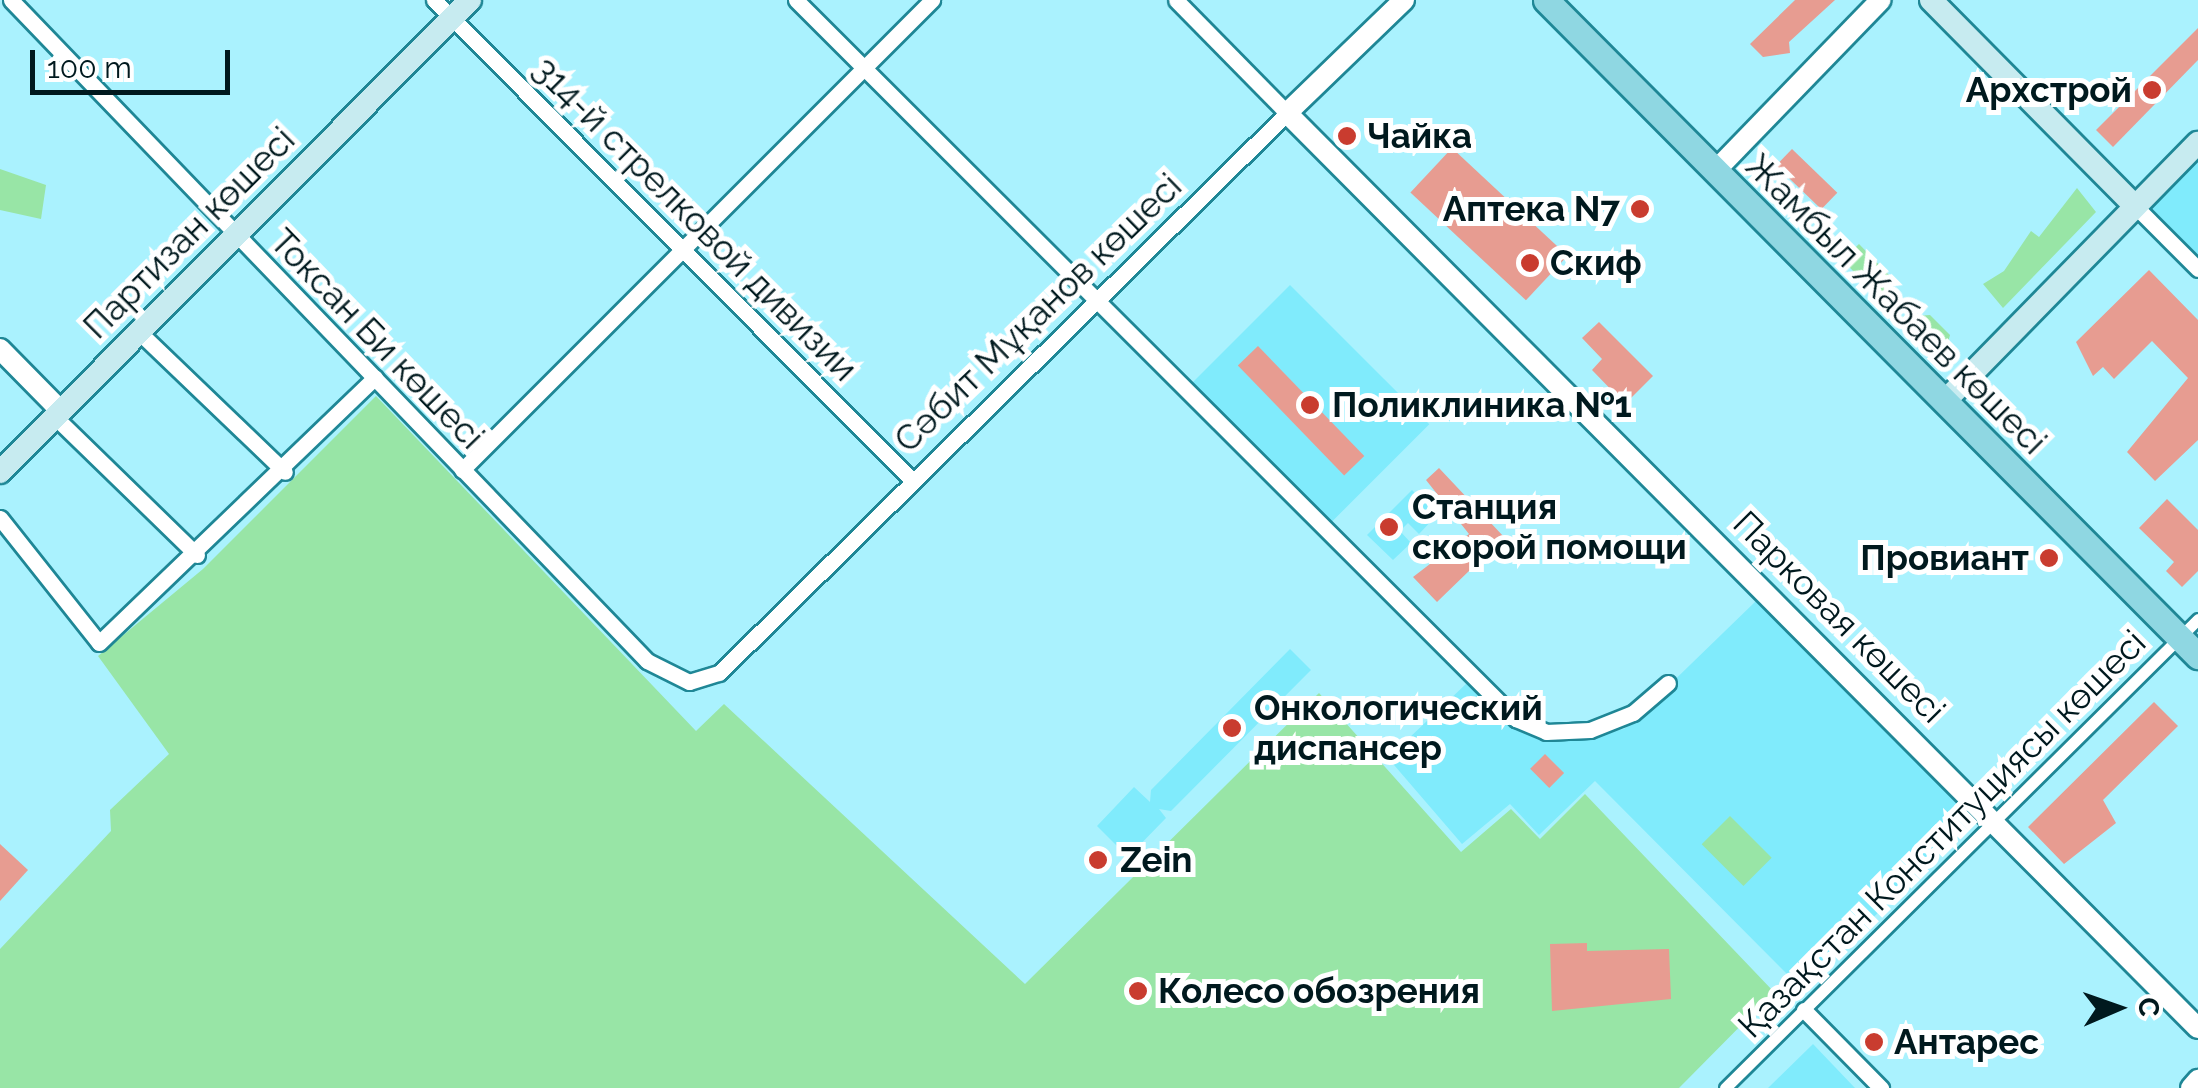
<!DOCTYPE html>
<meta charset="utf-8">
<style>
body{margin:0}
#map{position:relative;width:2198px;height:1088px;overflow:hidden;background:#aaf2fe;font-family:Raleway,sans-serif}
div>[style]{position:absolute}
.built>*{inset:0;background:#80ebfc;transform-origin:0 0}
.green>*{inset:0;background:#98e5a6;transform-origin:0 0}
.building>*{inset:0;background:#e79c91;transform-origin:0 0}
.roads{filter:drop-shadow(2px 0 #1f8796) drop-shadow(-2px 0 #1f8796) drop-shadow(0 2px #1f8796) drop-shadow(0 -2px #1f8796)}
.pedestrian>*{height:11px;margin:-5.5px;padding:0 5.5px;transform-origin:5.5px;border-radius:5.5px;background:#fff}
.minor>*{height:15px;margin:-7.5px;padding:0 7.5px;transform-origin:7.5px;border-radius:7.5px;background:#fff}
.tertiary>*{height:20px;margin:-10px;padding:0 10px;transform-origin:10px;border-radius:10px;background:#fff}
.secondary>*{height:22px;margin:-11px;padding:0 11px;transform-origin:11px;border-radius:11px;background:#c7ebf0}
.primary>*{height:25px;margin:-12.5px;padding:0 12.5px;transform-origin:12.5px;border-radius:12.5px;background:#8fd7e2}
.dots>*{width:28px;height:28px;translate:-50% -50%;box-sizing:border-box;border:5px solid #fff;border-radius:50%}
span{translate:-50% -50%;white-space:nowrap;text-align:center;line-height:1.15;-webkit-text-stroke:10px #fff;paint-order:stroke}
.poi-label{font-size:35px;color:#00191e;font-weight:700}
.right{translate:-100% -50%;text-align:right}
.left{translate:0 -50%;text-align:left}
.street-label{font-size:35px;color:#00191e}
.north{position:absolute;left:2068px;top:958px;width:100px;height:100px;-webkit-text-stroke:8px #fff;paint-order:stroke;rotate:88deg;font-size:28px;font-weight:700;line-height:40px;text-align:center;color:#00191e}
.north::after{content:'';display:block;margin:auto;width:35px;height:45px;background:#00191e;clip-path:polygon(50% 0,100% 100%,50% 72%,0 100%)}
.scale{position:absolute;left:30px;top:50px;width:200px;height:45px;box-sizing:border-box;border:5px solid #00191e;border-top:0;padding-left:12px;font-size:30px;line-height:35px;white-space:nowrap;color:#00191e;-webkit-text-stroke:8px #fff;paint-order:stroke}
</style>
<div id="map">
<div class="built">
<i style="clip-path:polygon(2198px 161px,2198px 256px,2151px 208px)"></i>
<i style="left:1290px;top:285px;width:197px;height:140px;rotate:45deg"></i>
<i style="clip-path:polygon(1412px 490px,1437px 515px,1419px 534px,1408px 523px,1400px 531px,1411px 543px,1393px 560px,1367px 535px)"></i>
<i style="clip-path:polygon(1757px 600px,1975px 818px,1801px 988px,1595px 781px,1539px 835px,1510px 804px,1462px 844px,1388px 758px,1468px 682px,1523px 732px,1565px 741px,1624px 729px)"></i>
<i style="clip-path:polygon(1290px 649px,1311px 670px,1171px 811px,1159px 809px,1166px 818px,1128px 857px,1097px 826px,1134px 787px,1150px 802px,1151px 790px)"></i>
<i style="clip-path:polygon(1813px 1044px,1855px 1088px,1768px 1088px)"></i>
</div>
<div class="green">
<i style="clip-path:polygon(0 169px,46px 185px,41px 219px,0 210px)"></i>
<i style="clip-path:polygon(2077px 188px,2096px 212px,2003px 308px,1983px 284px,2004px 271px,2031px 231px,2039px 237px)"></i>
<i style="left:1859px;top:244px;width:54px;height:23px;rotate:46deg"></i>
<i style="clip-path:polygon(1930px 315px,1950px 335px,1943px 360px,1901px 317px)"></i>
<i style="clip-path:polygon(376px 396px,696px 731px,724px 704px,1025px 984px,1319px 693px,1461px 852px,1511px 809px,1540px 839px,1585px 794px,1774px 992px,1679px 1088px,0 1088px,0 949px,111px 831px,110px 810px,169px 754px,98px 656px,203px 569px)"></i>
<i style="left:1730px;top:816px;width:59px;height:40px;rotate:45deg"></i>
</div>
<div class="building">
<i style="clip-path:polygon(1795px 0,1835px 0,1789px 42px,1790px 53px,1763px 57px,1750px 44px)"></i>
<i style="clip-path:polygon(2198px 28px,2198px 60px,2113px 147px,2096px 130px)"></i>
<i style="left:1452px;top:148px;width:158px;height:61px;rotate:43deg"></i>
<i style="left:1792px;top:149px;width:63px;height:23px;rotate:44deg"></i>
<i style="clip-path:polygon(2149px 270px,2198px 320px,2198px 440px,2155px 481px,2127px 452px,2188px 378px,2152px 341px,2114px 379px,2103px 367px,2093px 376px,2076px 342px)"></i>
<i style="clip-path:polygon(1599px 322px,1653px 376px,1625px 404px,1592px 370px,1602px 359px,1582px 338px)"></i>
<i style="left:1258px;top:346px;width:153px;height:28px;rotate:46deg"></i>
<i style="clip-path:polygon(1439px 468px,1504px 537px,1437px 602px,1413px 577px,1469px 534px,1426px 480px)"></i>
<i style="clip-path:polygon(2167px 499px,2198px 530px,2198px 571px,2182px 587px,2166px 571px,2174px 562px,2139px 528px)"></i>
<i style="clip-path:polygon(2154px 702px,2178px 726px,2103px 800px,2116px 823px,2064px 864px,2028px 827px)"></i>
<i style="left:1545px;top:754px;width:27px;height:21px;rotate:45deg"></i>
<i style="clip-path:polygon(0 844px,28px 870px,0 901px)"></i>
<i style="clip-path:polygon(1587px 943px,1587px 951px,1669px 949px,1671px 999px,1552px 1011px,1550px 944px)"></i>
</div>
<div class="roads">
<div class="pedestrian">
<i style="left:1725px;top:1088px;width:666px;rotate:-44.76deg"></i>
</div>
<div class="minor">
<i style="left:11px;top:0;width:917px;rotate:46.1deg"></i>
<i style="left:647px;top:661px;width:47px;rotate:26.6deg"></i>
<i style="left:689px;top:682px;width:31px;rotate:-17deg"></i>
<i style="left:719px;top:673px;width:798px;rotate:-44.59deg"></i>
<i style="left:1287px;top:113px;width:158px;rotate:-134.5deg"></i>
<i style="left:434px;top:0;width:679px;rotate:45.12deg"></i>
<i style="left:796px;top:0;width:1018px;rotate:44.96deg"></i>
<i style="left:1516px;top:719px;width:33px;rotate:23deg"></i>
<i style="left:1546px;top:732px;width:44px;rotate:-2.6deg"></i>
<i style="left:1590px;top:730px;width:46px;rotate:-21.6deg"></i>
<i style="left:1633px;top:713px;width:46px;rotate:-40.6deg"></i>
<i style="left:2135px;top:206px;width:89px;rotate:45deg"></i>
<i style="left:139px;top:332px;width:202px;rotate:43.8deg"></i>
<i style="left:55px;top:417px;width:198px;rotate:44.2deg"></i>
<i style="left:462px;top:470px;width:665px;rotate:-45deg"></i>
<i style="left:0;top:518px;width:159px;rotate:51.6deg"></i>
<i style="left:99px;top:643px;width:383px;rotate:-43.9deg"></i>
<i style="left:1804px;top:1010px;width:110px;rotate:45.4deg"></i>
</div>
<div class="tertiary">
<i style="left:1404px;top:0;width:163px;rotate:136deg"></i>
<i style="left:1287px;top:113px;width:1291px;rotate:45.13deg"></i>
<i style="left:1715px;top:171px;width:238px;rotate:-45.9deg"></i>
<i style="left:0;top:349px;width:87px;rotate:45.5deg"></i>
<i style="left:2191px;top:1088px;width:11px;rotate:-49deg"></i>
</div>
<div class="secondary">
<i style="left:1931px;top:0;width:290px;rotate:45.3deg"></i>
<i style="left:1944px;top:402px;width:363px;rotate:-45.6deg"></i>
<i style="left:0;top:472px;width:666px;rotate:-45.12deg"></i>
</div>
<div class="primary">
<i style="left:1546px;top:0;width:925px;rotate:45.18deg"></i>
</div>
</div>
<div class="dots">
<i style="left:2152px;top:90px;background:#c93c2f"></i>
<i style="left:1347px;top:136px;background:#c93c2f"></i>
<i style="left:1640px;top:209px;background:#c93c2f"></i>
<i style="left:1530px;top:263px;background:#c93c2f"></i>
<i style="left:1310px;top:405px;background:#c93c2f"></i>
<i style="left:1389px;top:527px;background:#c93c2f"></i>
<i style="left:2049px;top:558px;background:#c93c2f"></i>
<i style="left:1232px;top:728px;background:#c93c2f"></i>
<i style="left:1098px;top:860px;background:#c93c2f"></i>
<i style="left:1138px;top:991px;background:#c93c2f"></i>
<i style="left:1874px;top:1042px;background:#c93c2f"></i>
</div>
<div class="poi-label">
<span class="right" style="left:2132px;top:90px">Архстрой</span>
<span class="left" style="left:1367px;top:136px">Чайка</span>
<span class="right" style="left:1620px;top:209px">Аптека N7</span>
<span class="left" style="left:1550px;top:263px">Скиф</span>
<span class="left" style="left:1332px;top:405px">Поликлиника №1</span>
<span class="left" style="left:1412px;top:527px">Станция<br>скорой помощи</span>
<span class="right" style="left:2029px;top:558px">Провиант</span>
<span class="left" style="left:1254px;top:728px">Онкологический<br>диспансер</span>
<span class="left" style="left:1120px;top:860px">Zein</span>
<span class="left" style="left:1158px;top:991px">Колесо обозрения</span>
<span class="left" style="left:1894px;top:1042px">Антарес</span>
</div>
<div class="street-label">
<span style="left:695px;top:219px;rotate:45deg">314-й стрелковой дивизии</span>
<span style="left:189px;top:233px;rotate:-45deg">Партизан көшесі</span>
<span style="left:1896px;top:304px;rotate:45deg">Жамбыл Жабаев көшесі</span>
<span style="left:1038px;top:313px;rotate:-44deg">Сәбит Мұқанов көшесі</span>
<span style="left:377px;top:339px;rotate:46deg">Токсан Би көшесі</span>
<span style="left:1839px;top:617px;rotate:45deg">Парковая көшесі</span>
<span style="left:1942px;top:834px;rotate:-45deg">Қазақстан Конституциясы көшесі</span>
</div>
<div class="north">С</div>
<div class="scale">100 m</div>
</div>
